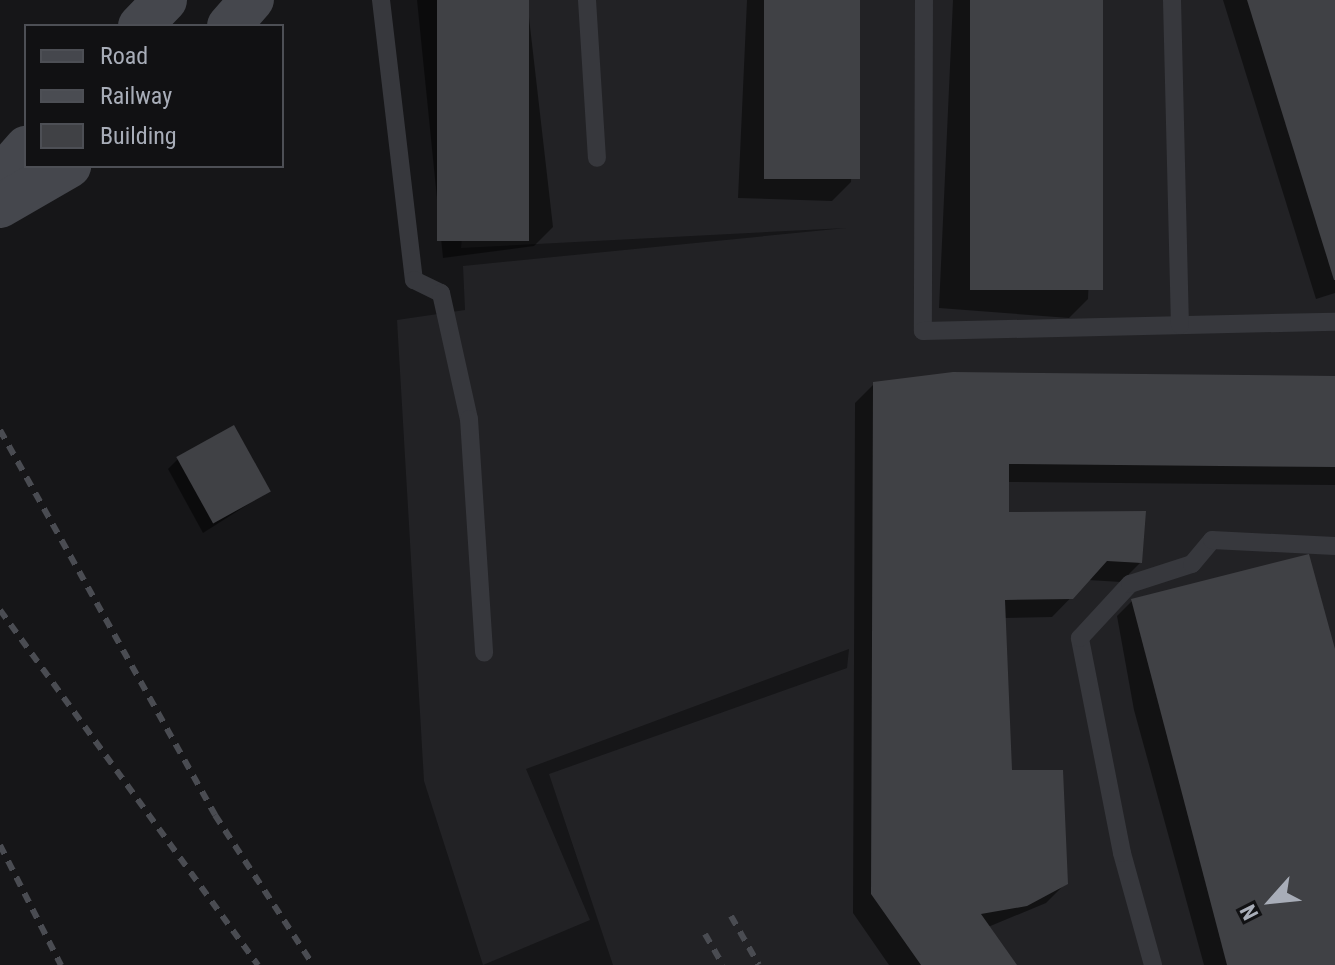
<!DOCTYPE html>
<style>
body{margin:0}
#map{position:relative;width:1335px;height:965px;overflow:hidden;background:#161618;font-family:"Roboto Condensed",sans-serif}
div>[style]{position:absolute}
.built>*{inset:0;background:#222225}
.shadow>*{inset:0;background:#0007}
.building>*{inset:0;background:#404145;transform-origin:0 0}
.service>*{height:18px;margin:-9px;padding:0 9px;transform-origin:9px;border-radius:9px;background:#37383d}
.secondary>*{height:44px;margin:-22px;padding:0 22px;transform-origin:22px;border-radius:22px;background:#45474d}
.rail>*{height:6px;margin-top:-3px;transform-origin:0;background:repeating-linear-gradient(90deg,#4a4c52 0 10px,transparent 0 18px)}
span{translate:-50% -50%;white-space:nowrap;text-align:center;line-height:1.15;-webkit-text-stroke:8px #111113;paint-order:stroke}
.legend{position:absolute;left:24px;top:24px;width:260px;height:144px;box-sizing:border-box;background:#111113;border:2px solid #4d4f55;margin:0;padding:10px 14px;list-style:none;font-size:24px;color:#a8adb8}
.legend li{display:flex;align-items:center;gap:16px;height:40px}
.legend b{width:40px;border:2px solid #4d4f55}
.north{position:absolute;left:1231px;top:861px;width:80px;height:80px;-webkit-text-stroke:6px #111113;paint-order:stroke;rotate:243deg;font-size:22px;font-weight:700;line-height:32px;text-align:center;color:#a8adb8}
.north::after{content:'';display:block;margin:auto;width:28px;height:36px;background:#a8adb8;clip-path:polygon(50% 0,100% 100%,50% 72%,0 100%)}
</style>
<div id="map">
<div class="built">
<i style="clip-path:polygon(482px 0,1335px 0,1335px 965px,613px 965px,549px 774px,847px 668px,849px 649px,526px 769px,590px 920px,483px 965px,424px 781px,397px 320px,465px 310px,463px 266px,846px 228px,461px 248px)"></i>
</div>
<div class="shadow">
<i style="clip-path:polygon(417px 0,527px 0,553px 227px,534px 246px,443px 258px)"></i>
<i style="clip-path:polygon(747px 0,858px 0,851px 182px,832px 201px,738px 198px)"></i>
<i style="clip-path:polygon(953px 0,1101px 0,1088px 299px,1069px 318px,939px 308px)"></i>
<i style="clip-path:polygon(1223px 0,1335px 0,1335px 293px,1316px 299px)"></i>
<i style="clip-path:polygon(1335px 378px,1335px 485px,1007px 482px,1007px 514px,1140px 563px,1121px 582px,1088px 580px,1052px 617px,1004px 618px,1010px 772px,1066px 883px,1046px 903px,988px 927px,1014px 965px,889px 965px,853px 913px,855px 403px,874px 384px)"></i>
<i style="clip-path:polygon(178px 459px,269px 491px,203px 533px,168px 469px)"></i>
<i style="clip-path:polygon(1132px 601px,1335px 657px,1335px 965px,1204px 965px,1134px 710px,1117px 616px)"></i>
</div>
<div class="building">
<i style="left:437px;top:0;width:92px;height:241px"></i>
<i style="left:764px;top:0;width:96px;height:179px"></i>
<i style="left:970px;top:0;width:133px;height:290px"></i>
<i style="clip-path:polygon(1247px 0,1335px 0,1335px 280px,1334px 280px)"></i>
<i style="clip-path:polygon(953px 372px,1335px 376px,1335px 467px,1009px 464px,1009px 512px,1146px 511px,1142px 563px,1107px 561px,1073px 599px,1005px 600px,1012px 770px,1063px 770px,1068px 884px,1027px 906px,981px 914px,1017px 965px,921px 965px,871px 894px,873px 382px)"></i>
<i style="left:234px;top:425px;width:76px;height:66px;rotate:61deg"></i>
<i style="clip-path:polygon(1309px 554px,1335px 649px,1335px 965px,1227px 965px,1131px 599px)"></i>
</div>
<div class="service">
<i style="left:381px;top:0;width:282px;rotate:83.3deg"></i>
<i style="left:414px;top:280px;width:30px;rotate:26deg"></i>
<i style="left:441px;top:293px;width:129px;rotate:77.5deg"></i>
<i style="left:469px;top:419px;width:234px;rotate:86.3deg"></i>
<i style="left:587px;top:0;width:158px;rotate:86.4deg"></i>
<i style="left:924px;top:0;width:331px;rotate:90.2deg"></i>
<i style="left:923px;top:331px;width:412px;rotate:-1.3deg"></i>
<i style="left:1172px;top:0;width:325px;rotate:88.6deg"></i>
<i style="left:1153px;top:965px;width:116px;rotate:-105.5deg"></i>
<i style="left:1122px;top:853px;width:219px;rotate:-101.1deg"></i>
<i style="left:1080px;top:638px;width:74px;rotate:-47.2deg"></i>
<i style="left:1130px;top:584px;width:65px;rotate:-17.9deg"></i>
<i style="left:1192px;top:564px;width:31px;rotate:-50deg"></i>
<i style="left:1212px;top:540px;width:123px;rotate:2.8deg"></i>
</div>
<div class="secondary">
<i style="left:140px;top:26px;width:36px;rotate:-46deg"></i>
<i style="left:229px;top:26px;width:35px;rotate:-49deg"></i>
<i style="left:0;top:178px;width:40px;rotate:-49deg"></i>
<i style="left:0;top:206px;width:80px;rotate:-30.1deg"></i>
</div>
<div class="rail">
<i style="left:0;top:430px;width:441px;rotate:60.8deg"></i>
<i style="left:215px;top:815px;width:179px;rotate:56.8deg"></i>
<i style="left:0;top:610px;width:439px;rotate:54deg"></i>
<i style="left:0;top:845px;width:135px;rotate:63.1deg"></i>
<i style="left:731px;top:916px;width:56px;rotate:60.3deg"></i>
<i style="left:705px;top:934px;width:36px;rotate:60deg"></i>
</div>
<ul class="legend">
<li><b style="height:10px;background:#45474d"></b>Road</li>
<li><b style="height:10px;background:#4a4c52"></b>Railway</li>
<li><b style="height:22px;background:#404145"></b>Building</li>
</ul>
<div class="north">N</div>
</div>
